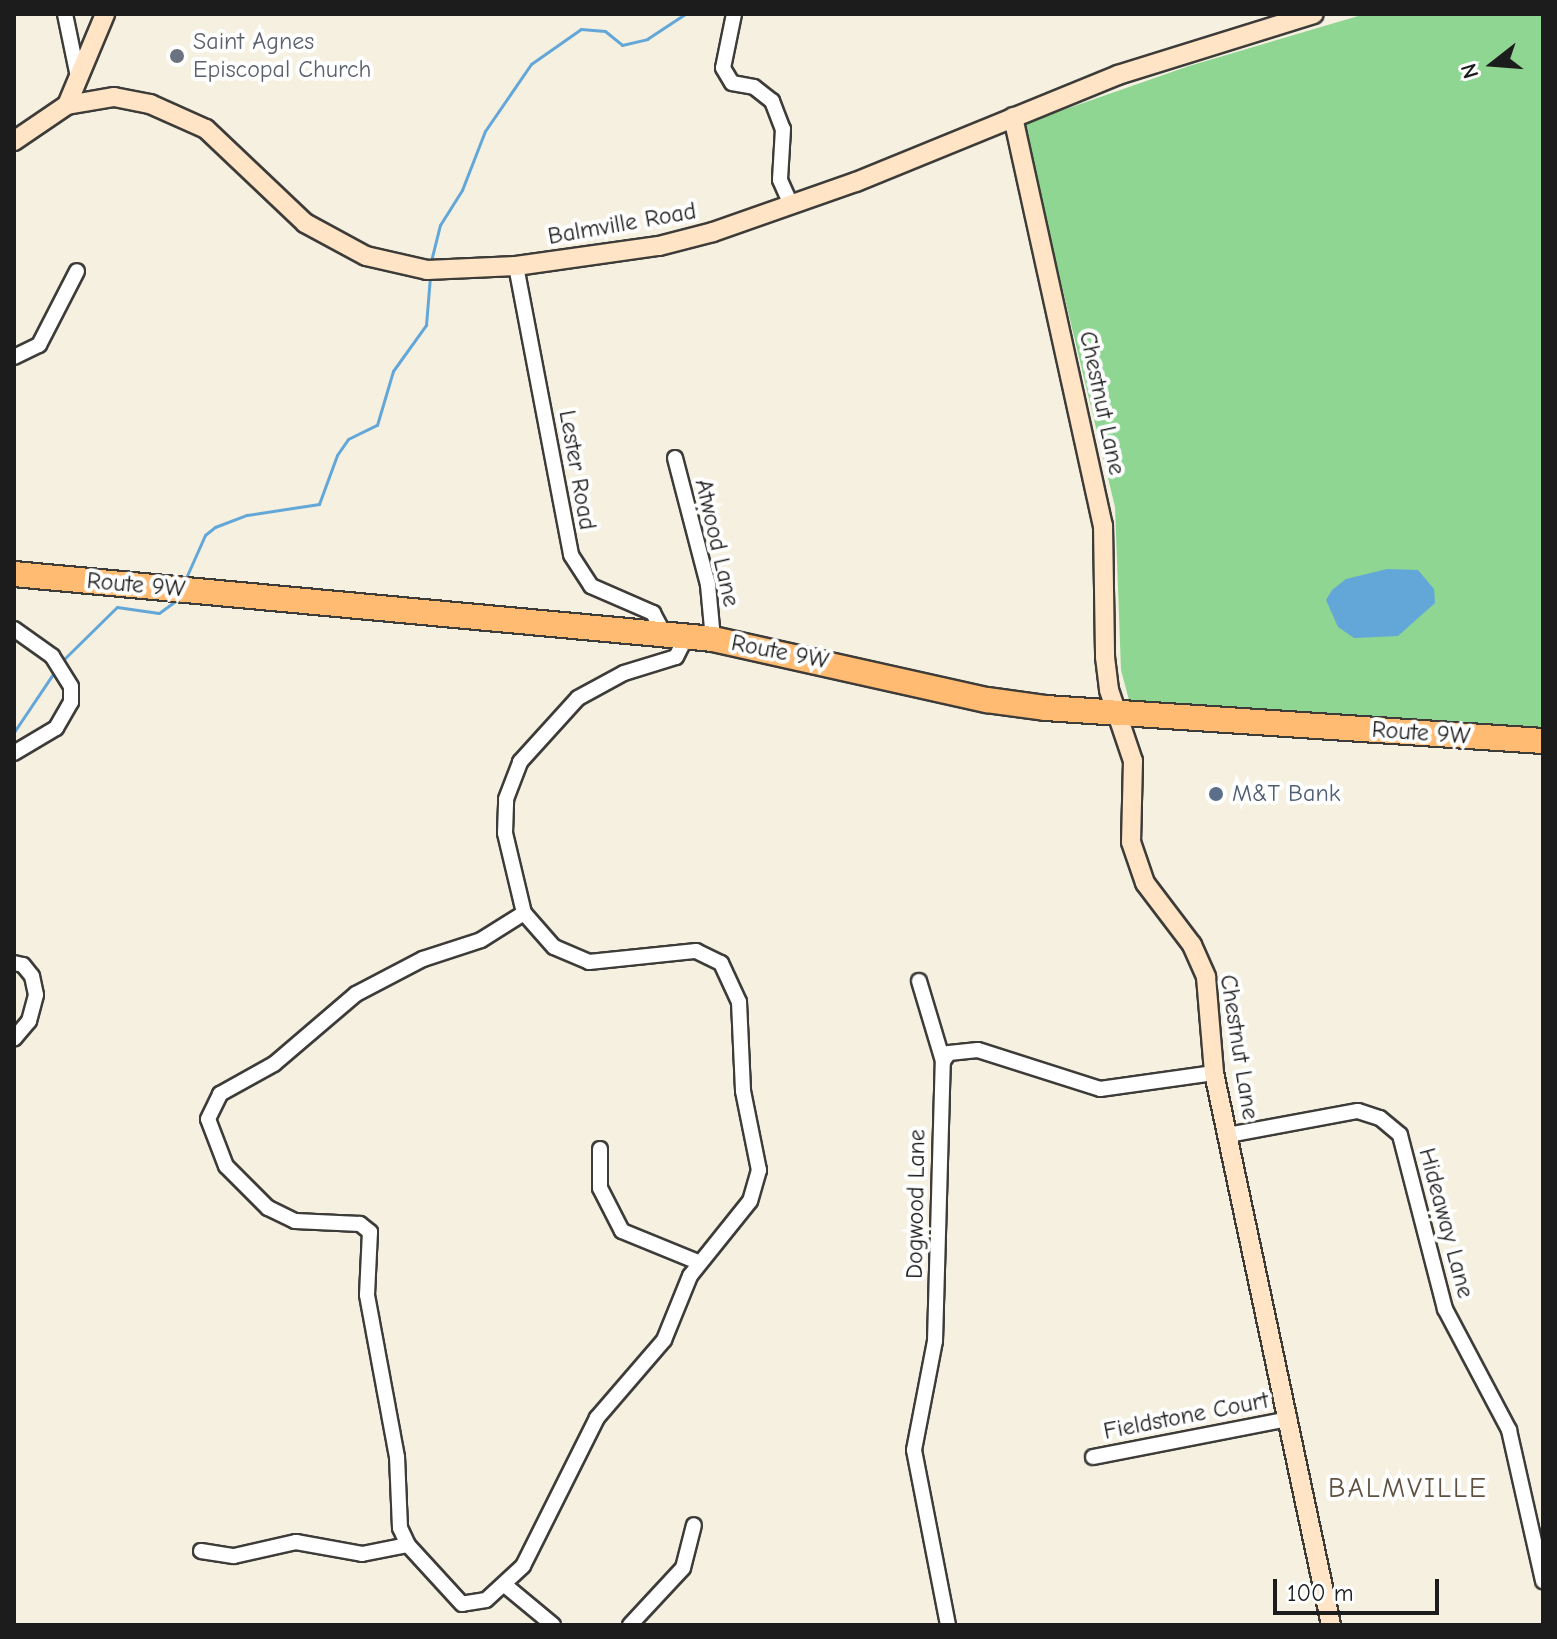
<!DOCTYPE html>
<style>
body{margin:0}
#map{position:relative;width:1557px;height:1639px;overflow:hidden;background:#f5f0e0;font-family:"Comic Neue",sans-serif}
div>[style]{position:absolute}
.green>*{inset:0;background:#8ed692}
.water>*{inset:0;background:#63a7d8}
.stream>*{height:3px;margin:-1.5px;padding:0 1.5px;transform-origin:1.5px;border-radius:1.5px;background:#63a7d8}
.roads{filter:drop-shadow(2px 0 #3d3c39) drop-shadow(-2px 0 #3d3c39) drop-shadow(0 2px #3d3c39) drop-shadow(0 -2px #3d3c39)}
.street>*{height:14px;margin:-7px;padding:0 7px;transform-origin:7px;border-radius:7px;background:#fff}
.secondary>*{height:18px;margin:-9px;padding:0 9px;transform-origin:9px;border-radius:9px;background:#ffe4c6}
.highway>*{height:24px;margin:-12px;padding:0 12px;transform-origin:12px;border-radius:12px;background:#ffbb71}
.dots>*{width:22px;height:22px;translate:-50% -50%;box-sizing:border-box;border:4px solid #fff;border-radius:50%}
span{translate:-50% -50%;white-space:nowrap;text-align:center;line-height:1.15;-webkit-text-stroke:8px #fff;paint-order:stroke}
.worship-label{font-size:24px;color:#5b616d}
.left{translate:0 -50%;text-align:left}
.street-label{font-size:24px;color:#1c1c1c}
.service-label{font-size:24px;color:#4e5e75}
.quarter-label{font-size:28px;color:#605140;letter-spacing:2px}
.frame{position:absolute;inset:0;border:16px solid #1c1c1c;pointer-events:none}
.north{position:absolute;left:1453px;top:24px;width:80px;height:80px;-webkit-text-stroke:6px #fff;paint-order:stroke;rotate:253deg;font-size:22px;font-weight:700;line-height:32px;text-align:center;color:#1c1c1c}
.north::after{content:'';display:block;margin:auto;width:28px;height:36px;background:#1c1c1c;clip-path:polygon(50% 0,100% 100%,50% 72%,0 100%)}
.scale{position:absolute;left:1273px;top:1579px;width:166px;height:36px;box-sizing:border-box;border:4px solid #1c1c1c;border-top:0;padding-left:10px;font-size:24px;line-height:28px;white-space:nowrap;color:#1c1c1c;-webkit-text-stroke:6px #fff;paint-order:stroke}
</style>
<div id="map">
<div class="green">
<i style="clip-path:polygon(1365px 14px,1543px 14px,1543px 729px,1130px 704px,1121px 670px,1115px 507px,1023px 124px,1189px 66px)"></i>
</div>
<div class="water">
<i style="clip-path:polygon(1387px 569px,1418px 570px,1434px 589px,1435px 603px,1398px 636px,1354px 638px,1338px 627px,1326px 600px,1332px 590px,1346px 579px)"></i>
</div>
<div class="stream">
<i style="left:430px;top:265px;width:41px;rotate:-76deg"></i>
<i style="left:440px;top:225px;width:41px;rotate:-57.8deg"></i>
<i style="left:462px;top:190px;width:63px;rotate:-68.7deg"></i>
<i style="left:485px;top:131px;width:81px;rotate:-55.5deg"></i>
<i style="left:531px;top:64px;width:61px;rotate:-35deg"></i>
<i style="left:581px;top:29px;width:24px;rotate:5deg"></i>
<i style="left:605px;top:31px;width:22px;rotate:39deg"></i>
<i style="left:622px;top:45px;width:26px;rotate:-13deg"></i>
<i style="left:647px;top:39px;width:45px;rotate:-33.3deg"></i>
<i style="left:185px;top:580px;width:49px;rotate:-66deg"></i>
<i style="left:205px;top:535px;width:13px;rotate:-39deg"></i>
<i style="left:215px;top:527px;width:34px;rotate:-21deg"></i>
<i style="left:247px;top:515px;width:73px;rotate:-8.7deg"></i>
<i style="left:319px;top:504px;width:52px;rotate:-69.8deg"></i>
<i style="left:337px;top:455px;width:19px;rotate:-55deg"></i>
<i style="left:348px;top:439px;width:32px;rotate:-26deg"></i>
<i style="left:377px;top:425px;width:56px;rotate:-73.5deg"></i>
<i style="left:393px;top:371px;width:57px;rotate:-54.3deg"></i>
<i style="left:426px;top:325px;width:49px;rotate:-85.3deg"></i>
<i style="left:62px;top:661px;width:77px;rotate:-44.5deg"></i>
<i style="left:117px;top:607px;width:42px;rotate:8.1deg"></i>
<i style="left:159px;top:613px;width:22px;rotate:-36deg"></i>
<i style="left:14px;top:732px;width:70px;rotate:-56.1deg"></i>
</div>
<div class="roads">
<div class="street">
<i style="left:65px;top:14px;width:59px;rotate:78.3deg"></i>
<i style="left:734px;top:14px;width:55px;rotate:101.5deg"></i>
<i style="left:723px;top:68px;width:17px;rotate:59deg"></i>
<i style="left:732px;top:83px;width:22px;rotate:10deg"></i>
<i style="left:754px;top:87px;width:23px;rotate:38deg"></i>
<i style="left:772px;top:101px;width:30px;rotate:69deg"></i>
<i style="left:783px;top:129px;width:51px;rotate:93.4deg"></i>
<i style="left:780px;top:180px;width:27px;rotate:66deg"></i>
<i style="left:516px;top:266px;width:294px;rotate:79.2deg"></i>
<i style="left:571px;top:555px;width:37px;rotate:57deg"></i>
<i style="left:591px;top:586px;width:68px;rotate:23.5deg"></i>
<i style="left:653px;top:613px;width:24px;rotate:62deg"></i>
<i style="left:14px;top:357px;width:28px;rotate:-26deg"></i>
<i style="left:39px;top:345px;width:83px;rotate:-62.8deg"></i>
<i style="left:675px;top:458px;width:131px;rotate:75.4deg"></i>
<i style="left:708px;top:585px;width:54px;rotate:84.7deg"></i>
<i style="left:14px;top:629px;width:47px;rotate:35.4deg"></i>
<i style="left:52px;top:656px;width:36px;rotate:58deg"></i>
<i style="left:71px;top:687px;width:15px;rotate:90deg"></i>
<i style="left:71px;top:702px;width:30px;rotate:120deg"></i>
<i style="left:56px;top:728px;width:49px;rotate:149.2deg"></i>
<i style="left:524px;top:913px;width:45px;rotate:48.6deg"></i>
<i style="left:554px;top:947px;width:38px;rotate:23deg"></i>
<i style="left:589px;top:962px;width:108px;rotate:-5.9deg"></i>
<i style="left:696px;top:951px;width:28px;rotate:26deg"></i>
<i style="left:721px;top:963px;width:43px;rotate:65.2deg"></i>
<i style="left:739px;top:1002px;width:89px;rotate:87.4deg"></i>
<i style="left:743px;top:1091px;width:81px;rotate:78.6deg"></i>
<i style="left:759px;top:1170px;width:32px;rotate:106deg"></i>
<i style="left:750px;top:1201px;width:96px;rotate:128.7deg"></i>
<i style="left:690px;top:1276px;width:69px;rotate:112.1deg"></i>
<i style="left:664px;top:1340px;width:103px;rotate:130.7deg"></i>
<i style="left:597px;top:1418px;width:165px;rotate:116.6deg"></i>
<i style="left:523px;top:1566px;width:50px;rotate:137.4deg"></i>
<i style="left:486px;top:1600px;width:24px;rotate:171deg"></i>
<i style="left:462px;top:1604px;width:80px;rotate:-132.5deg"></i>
<i style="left:408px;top:1545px;width:19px;rotate:-115deg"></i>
<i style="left:400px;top:1528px;width:71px;rotate:-92.4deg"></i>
<i style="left:397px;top:1457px;width:165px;rotate:-100.5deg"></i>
<i style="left:367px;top:1295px;width:63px;rotate:-87.3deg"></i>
<i style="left:370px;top:1232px;width:13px;rotate:-141deg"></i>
<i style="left:360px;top:1224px;width:65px;rotate:-177.4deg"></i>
<i style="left:295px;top:1221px;width:30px;rotate:-154deg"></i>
<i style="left:268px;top:1208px;width:59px;rotate:-135deg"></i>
<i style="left:226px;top:1166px;width:50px;rotate:-111deg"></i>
<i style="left:208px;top:1119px;width:28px;rotate:-64deg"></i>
<i style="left:220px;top:1094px;width:62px;rotate:-29.1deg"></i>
<i style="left:274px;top:1064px;width:108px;rotate:-40.5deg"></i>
<i style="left:356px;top:994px;width:76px;rotate:-27.6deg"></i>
<i style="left:423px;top:959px;width:61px;rotate:-18.1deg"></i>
<i style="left:481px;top:940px;width:51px;rotate:-32.1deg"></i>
<i style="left:524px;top:913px;width:82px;rotate:-103.4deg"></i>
<i style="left:505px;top:833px;width:34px;rotate:-88deg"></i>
<i style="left:506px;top:799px;width:40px;rotate:-69deg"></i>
<i style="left:520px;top:762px;width:86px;rotate:-47.8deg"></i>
<i style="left:578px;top:698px;width:52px;rotate:-28.5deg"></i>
<i style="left:624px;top:673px;width:54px;rotate:-17.1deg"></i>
<i style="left:676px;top:657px;width:22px;rotate:-63deg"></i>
<i style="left:14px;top:963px;width:9px;rotate:13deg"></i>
<i style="left:23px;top:965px;width:14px;rotate:51deg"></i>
<i style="left:32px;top:976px;width:19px;rotate:78deg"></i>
<i style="left:36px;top:995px;width:27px;rotate:105deg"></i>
<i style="left:29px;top:1021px;width:23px;rotate:130deg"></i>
<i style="left:919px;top:981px;width:84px;rotate:73.3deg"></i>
<i style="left:1228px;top:1135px;width:132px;rotate:-10.5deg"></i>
<i style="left:1358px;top:1111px;width:23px;rotate:18deg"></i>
<i style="left:1380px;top:1118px;width:26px;rotate:40deg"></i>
<i style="left:1400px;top:1135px;width:180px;rotate:75.5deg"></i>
<i style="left:1445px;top:1309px;width:137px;rotate:62.1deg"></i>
<i style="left:1509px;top:1430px;width:155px;rotate:77.3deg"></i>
<i style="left:600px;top:1149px;width:39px;rotate:90deg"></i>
<i style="left:600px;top:1188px;width:48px;rotate:62.9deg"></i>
<i style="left:622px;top:1231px;width:82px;rotate:22.2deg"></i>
<i style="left:1093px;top:1457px;width:200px;rotate:-11deg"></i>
<i style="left:201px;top:1551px;width:33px;rotate:9deg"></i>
<i style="left:234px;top:1556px;width:64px;rotate:-12.7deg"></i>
<i style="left:296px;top:1542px;width:67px;rotate:10.3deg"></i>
<i style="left:362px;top:1554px;width:47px;rotate:-11.1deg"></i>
<i style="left:506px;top:1586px;width:61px;rotate:39.7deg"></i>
<i style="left:630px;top:1625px;width:78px;rotate:-47.1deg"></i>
<i style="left:683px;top:1568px;width:44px;rotate:-75.7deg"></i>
<i style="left:948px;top:1625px;width:178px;rotate:-101deg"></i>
<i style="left:914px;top:1450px;width:111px;rotate:-79.1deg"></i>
<i style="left:935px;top:1341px;width:280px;rotate:-88.4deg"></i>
<i style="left:943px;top:1061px;width:10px;rotate:-53deg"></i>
<i style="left:949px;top:1053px;width:29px;rotate:-6deg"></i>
<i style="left:978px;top:1050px;width:128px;rotate:17.7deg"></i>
<i style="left:1100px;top:1089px;width:115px;rotate:-8deg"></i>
</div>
<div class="secondary">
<i style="left:67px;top:105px;width:99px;rotate:-67.3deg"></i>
<i style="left:1013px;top:117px;width:418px;rotate:77.6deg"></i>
<i style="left:1103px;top:525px;width:132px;rotate:89.1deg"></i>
<i style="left:1105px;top:657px;width:33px;rotate:83deg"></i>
<i style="left:1109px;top:690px;width:75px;rotate:71.3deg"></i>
<i style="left:1133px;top:761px;width:81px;rotate:91.4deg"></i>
<i style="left:1131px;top:842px;width:43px;rotate:71.1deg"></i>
<i style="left:1145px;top:883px;width:78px;rotate:52.8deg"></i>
<i style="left:1192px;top:945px;width:35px;rotate:66deg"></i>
<i style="left:1206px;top:977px;width:96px;rotate:85.2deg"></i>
<i style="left:1214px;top:1073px;width:564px;rotate:78.03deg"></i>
<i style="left:14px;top:141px;width:64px;rotate:-34.2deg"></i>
<i style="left:67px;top:105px;width:48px;rotate:-9.7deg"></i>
<i style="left:114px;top:97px;width:37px;rotate:11deg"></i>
<i style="left:150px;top:104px;width:61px;rotate:24.1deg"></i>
<i style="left:206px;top:129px;width:137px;rotate:43.5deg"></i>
<i style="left:305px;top:223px;width:69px;rotate:28.4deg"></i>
<i style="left:366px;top:256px;width:63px;rotate:12.9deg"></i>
<i style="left:427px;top:270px;width:89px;rotate:-2.6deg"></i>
<i style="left:516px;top:266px;width:144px;rotate:-8deg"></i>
<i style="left:659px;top:246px;width:56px;rotate:-14.5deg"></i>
<i style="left:713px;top:232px;width:151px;rotate:-19.3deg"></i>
<i style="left:856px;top:182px;width:283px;rotate:-22.2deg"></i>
<i style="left:1118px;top:75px;width:205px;rotate:-17.3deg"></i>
</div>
<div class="highway">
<i style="left:14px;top:574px;width:702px;rotate:5.31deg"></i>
<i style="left:713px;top:639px;width:281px;rotate:12.6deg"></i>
<i style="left:987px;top:700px;width:60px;rotate:7.7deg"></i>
<i style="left:1046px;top:708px;width:498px;rotate:3.8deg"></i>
</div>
</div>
<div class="dots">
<i style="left:177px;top:56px;background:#6b7280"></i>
<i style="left:1216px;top:794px;background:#5c6f8a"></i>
</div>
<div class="worship-label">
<span class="left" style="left:193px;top:56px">Saint Agnes<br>Episcopal Church</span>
</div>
<div class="street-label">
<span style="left:622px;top:224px;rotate:-10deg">Balmville Road</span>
<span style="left:1102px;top:403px;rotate:78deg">Chestnut Lane</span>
<span style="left:577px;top:470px;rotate:80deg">Lester Road</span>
<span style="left:717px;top:543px;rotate:77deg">Atwood Lane</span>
<span style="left:136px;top:585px;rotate:5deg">Route 9W</span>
<span style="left:780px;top:652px;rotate:11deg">Route 9W</span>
<span style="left:1421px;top:733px;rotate:4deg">Route 9W</span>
<span style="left:1239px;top:1047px;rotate:81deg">Chestnut Lane</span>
<span style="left:916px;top:1204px;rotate:-89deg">Dogwood Lane</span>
<span style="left:1446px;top:1223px;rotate:75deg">Hideaway Lane</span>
<span style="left:1186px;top:1416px;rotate:-11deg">Fieldstone Court</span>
</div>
<div class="service-label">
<span class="left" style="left:1232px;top:794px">M&amp;T Bank</span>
</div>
<div class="quarter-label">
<span style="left:1408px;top:1488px">BALMVILLE</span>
</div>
<div class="frame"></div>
<div class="north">N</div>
<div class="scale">100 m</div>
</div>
